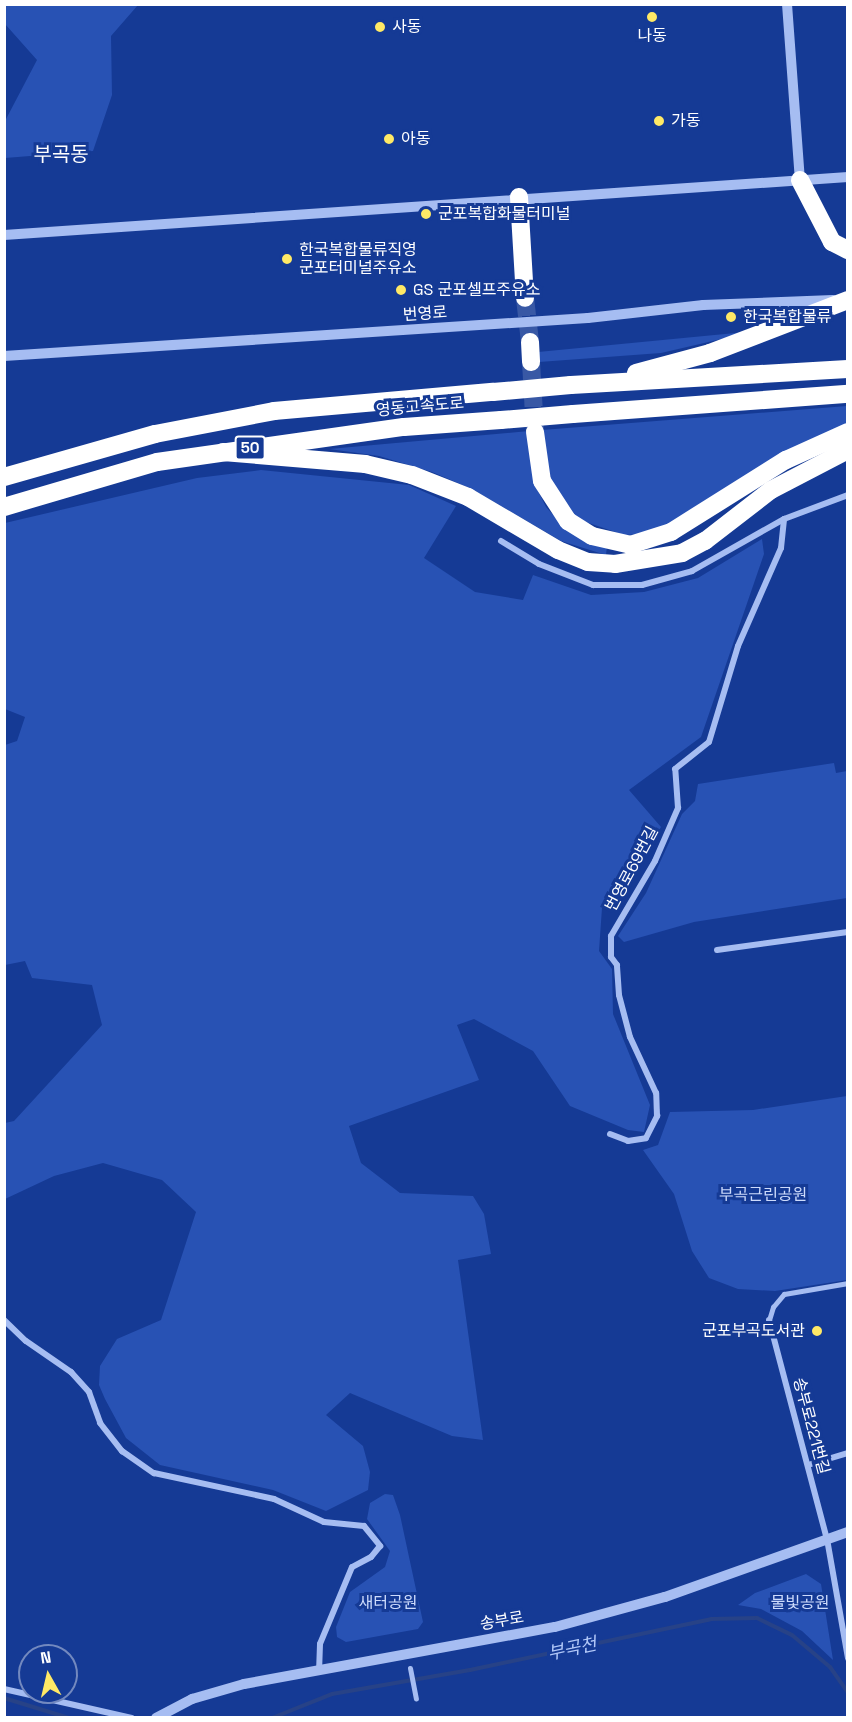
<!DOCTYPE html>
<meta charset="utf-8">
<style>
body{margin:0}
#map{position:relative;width:852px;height:1722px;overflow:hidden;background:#153a95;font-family:"Space Grotesk","Noto Sans KR",sans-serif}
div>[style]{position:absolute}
.green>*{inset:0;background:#2852b4}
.stream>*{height:4px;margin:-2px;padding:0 2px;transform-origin:2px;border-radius:2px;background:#274287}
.motorway-tunnel>*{height:18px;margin-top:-9px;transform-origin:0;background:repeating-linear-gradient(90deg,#3858a5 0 18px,transparent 0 27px)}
.pedestrian>*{height:5px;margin:-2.5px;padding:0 2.5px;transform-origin:2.5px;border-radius:2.5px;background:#a6bdf2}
.minor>*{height:6px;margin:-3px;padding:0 3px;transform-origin:3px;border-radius:3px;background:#a6bdf2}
.tertiary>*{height:10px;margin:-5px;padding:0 5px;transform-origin:5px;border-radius:5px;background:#a6bdf2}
.motorway>*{height:18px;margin:-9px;padding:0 9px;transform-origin:9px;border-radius:9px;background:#fff}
.motorway-bridge>*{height:18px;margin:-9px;padding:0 9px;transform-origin:9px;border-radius:9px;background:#fff}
.dots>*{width:16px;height:16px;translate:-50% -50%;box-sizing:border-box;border:3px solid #153a95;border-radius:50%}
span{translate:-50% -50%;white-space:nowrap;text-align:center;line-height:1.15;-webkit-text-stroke:6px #153a95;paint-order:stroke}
.shield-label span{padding:2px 4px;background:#153a95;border:2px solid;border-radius:4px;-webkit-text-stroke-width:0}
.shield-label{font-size:15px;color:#fff;font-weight:700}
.poi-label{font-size:16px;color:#fff}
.left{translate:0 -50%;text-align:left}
.right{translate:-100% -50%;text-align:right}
.street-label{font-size:16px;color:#fff}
.park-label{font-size:16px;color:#cddbfc}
.water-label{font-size:18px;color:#b2c8f8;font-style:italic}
.quarter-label{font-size:20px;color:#fff}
.frame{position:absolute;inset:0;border:6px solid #fff;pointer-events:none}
.north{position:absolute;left:18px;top:1644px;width:60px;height:60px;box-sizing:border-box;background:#153a95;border:2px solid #7389bf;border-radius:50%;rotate:352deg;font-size:16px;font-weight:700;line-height:24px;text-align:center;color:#fff}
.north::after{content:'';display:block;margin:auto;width:21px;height:27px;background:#ffe966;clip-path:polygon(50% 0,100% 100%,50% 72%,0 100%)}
</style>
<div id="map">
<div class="green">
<i style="clip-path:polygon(5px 4px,138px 5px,111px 36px,112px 95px,93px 151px,5px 158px,5px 121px,37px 60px,5px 24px)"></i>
<i style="clip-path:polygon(756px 331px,661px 353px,539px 362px,538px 352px)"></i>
<i style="clip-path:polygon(847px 406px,847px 425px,666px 527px,646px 534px,624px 535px,574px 518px,548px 480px,542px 430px)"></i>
<i style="clip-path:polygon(529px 431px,537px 489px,546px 507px,566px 529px,607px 546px,606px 555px,561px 541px,472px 489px,432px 472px,379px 456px,329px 449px)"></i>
<i style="clip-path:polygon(261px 470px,409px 485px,456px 506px,424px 558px,475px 592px,523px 600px,533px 575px,591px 595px,644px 592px,698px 578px,762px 539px,764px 554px,701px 737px,629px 790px,661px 827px,622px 891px,602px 908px,599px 951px,612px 969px,613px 1014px,650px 1105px,644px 1132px,628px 1130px,570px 1106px,533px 1051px,474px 1019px,457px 1025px,479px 1080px,349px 1126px,361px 1163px,400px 1193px,473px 1196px,484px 1214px,491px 1254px,458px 1260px,483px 1440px,452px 1436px,350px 1393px,326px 1415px,363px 1446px,370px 1472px,368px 1490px,326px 1511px,273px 1490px,160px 1465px,126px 1438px,105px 1399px,99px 1385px,100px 1366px,117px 1339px,161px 1320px,196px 1212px,162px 1180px,103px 1163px,54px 1176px,5px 1199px,5px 1123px,14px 1121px,102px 1025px,92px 985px,32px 978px,25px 961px,5px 965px,5px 745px,17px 741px,25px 717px,5px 709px,5px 523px,197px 478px)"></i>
<i style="clip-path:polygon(834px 763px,836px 773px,847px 771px,847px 898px,694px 922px,624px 942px,618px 936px,646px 893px,682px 814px,695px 801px,698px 784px)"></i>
<i style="clip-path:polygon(847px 1096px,847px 1280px,775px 1291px,738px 1289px,709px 1278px,692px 1251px,674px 1194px,643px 1150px,658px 1145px,670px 1112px,753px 1110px)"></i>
<i style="clip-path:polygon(385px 1494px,393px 1495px,400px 1515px,423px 1622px,418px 1629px,346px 1642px,337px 1637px,336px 1627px,350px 1592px,385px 1567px,390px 1551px,367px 1519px,370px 1503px)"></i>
<i style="clip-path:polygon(806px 1574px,821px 1584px,833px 1660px,802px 1631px,761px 1609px,738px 1605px,755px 1593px)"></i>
</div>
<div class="stream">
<i style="left:4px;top:1698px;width:68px;rotate:17.1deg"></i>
<i style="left:272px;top:1718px;width:65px;rotate:-21.8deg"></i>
<i style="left:332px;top:1694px;width:140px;rotate:-9.9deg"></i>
<i style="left:470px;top:1670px;width:246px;rotate:-11.9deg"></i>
<i style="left:711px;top:1619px;width:46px;rotate:-1.2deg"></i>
<i style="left:757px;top:1618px;width:39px;rotate:26deg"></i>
<i style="left:792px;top:1635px;width:50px;rotate:40.1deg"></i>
<i style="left:830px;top:1667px;width:32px;rotate:55deg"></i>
</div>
<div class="motorway-tunnel">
<i style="left:525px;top:298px;width:44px;rotate:83.5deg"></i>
<i style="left:531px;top:362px;width:70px;rotate:86.7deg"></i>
</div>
<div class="pedestrian">
<i style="left:769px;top:1320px;width:14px;rotate:-73deg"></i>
<i style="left:773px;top:1307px;width:17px;rotate:-50deg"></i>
<i style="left:784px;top:1294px;width:65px;rotate:-9.8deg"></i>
<i style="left:410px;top:1668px;width:31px;rotate:79deg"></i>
</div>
<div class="minor">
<i style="left:501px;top:541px;width:44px;rotate:31.2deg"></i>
<i style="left:539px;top:564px;width:58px;rotate:21.3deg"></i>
<i style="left:593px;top:585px;width:49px"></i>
<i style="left:642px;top:585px;width:52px;rotate:-15.6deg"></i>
<i style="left:692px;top:571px;width:106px;rotate:-29.5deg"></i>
<i style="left:784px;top:519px;width:68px;rotate:-20.6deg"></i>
<i style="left:717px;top:950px;width:132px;rotate:-7.8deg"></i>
<i style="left:610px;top:1134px;width:19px;rotate:21deg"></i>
<i style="left:628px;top:1141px;width:18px;rotate:-9deg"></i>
<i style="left:646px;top:1138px;width:25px;rotate:-63deg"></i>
<i style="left:657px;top:1116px;width:23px;rotate:-92deg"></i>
<i style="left:656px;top:1093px;width:62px;rotate:-114.9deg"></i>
<i style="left:630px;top:1037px;width:43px;rotate:-104.7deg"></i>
<i style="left:619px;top:995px;width:30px;rotate:-94deg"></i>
<i style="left:617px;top:965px;width:10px;rotate:-127deg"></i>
<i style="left:611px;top:957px;width:21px;rotate:-90deg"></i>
<i style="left:611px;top:936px;width:87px;rotate:-59.6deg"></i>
<i style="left:655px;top:861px;width:58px;rotate:-66.5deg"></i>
<i style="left:678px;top:808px;width:39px;rotate:-94deg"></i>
<i style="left:675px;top:769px;width:43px;rotate:-38.5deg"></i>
<i style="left:709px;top:742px;width:100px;rotate:-73.2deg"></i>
<i style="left:738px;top:646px;width:107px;rotate:-66.3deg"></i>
<i style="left:781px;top:548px;width:29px;rotate:-84deg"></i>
<i style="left:4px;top:1320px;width:30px;rotate:44deg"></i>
<i style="left:26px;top:1341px;width:55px;rotate:34.6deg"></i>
<i style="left:71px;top:1372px;width:27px;rotate:48deg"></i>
<i style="left:89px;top:1392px;width:33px;rotate:70deg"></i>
<i style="left:100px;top:1423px;width:36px;rotate:52deg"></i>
<i style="left:122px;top:1451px;width:39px;rotate:35deg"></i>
<i style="left:154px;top:1473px;width:123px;rotate:12.2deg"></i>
<i style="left:274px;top:1499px;width:55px;rotate:24.7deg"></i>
<i style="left:324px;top:1522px;width:40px;rotate:5.7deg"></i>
<i style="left:364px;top:1526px;width:26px;rotate:51deg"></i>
<i style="left:380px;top:1546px;width:14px;rotate:129deg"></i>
<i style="left:371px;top:1557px;width:21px;rotate:152deg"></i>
<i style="left:352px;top:1567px;width:83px;rotate:112.6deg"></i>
<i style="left:320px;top:1644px;width:24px;rotate:92deg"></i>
<i style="left:769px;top:1320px;width:227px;rotate:75.2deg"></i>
<i style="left:827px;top:1539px;width:121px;rotate:80deg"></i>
<i style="left:808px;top:1465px;width:42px;rotate:-16.7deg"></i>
<i style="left:4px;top:1689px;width:131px;rotate:12.8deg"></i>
</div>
<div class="tertiary">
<i style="left:787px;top:4px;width:176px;rotate:85.8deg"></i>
<i style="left:4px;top:235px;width:846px;rotate:-3.93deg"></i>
<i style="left:4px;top:356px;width:585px;rotate:-3.72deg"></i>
<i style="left:588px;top:318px;width:116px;rotate:-6.4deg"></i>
<i style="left:703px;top:305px;width:130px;rotate:-2.2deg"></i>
<i style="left:156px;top:1718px;width:41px;rotate:-27.8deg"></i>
<i style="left:192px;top:1699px;width:54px;rotate:-16.1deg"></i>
<i style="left:244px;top:1684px;width:316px;rotate:-10.4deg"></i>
<i style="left:555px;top:1627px;width:114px;rotate:-15.3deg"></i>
<i style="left:665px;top:1597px;width:194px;rotate:-19.6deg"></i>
</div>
<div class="motorway">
<i style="left:800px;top:180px;width:70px;rotate:62.7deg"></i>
<i style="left:832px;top:242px;width:18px;rotate:27deg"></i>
<i style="left:519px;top:197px;width:101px;rotate:86.6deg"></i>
<i style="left:530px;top:342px;width:20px;rotate:87deg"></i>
<i style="left:636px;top:373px;width:77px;rotate:-15.1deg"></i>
<i style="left:571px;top:385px;width:277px;rotate:-3.3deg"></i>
<i style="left:573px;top:414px;width:276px;rotate:-4.2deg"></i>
<i style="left:535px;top:432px;width:49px;rotate:81.9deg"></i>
<i style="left:542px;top:481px;width:48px;rotate:57deg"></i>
<i style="left:568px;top:521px;width:28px;rotate:32deg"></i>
<i style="left:592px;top:536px;width:39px;rotate:13deg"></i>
<i style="left:630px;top:545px;width:43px;rotate:-17.6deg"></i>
<i style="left:671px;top:532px;width:136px;rotate:-32.1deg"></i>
<i style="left:786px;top:460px;width:68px;rotate:-24.3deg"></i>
<i style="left:223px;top:452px;width:143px;rotate:4.8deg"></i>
<i style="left:365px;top:464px;width:48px;rotate:13.2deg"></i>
<i style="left:412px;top:475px;width:60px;rotate:21.4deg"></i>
<i style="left:468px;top:497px;width:104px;rotate:30.5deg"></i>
<i style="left:558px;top:550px;width:32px;rotate:22deg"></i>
<i style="left:588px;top:562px;width:27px;rotate:4deg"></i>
<i style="left:615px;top:564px;width:68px;rotate:-9.3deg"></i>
<i style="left:682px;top:553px;width:26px;rotate:-28deg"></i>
<i style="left:705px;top:541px;width:83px;rotate:-37.7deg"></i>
<i style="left:771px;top:490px;width:87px;rotate:-27.5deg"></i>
<i style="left:4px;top:477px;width:157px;rotate:-15.9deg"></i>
<i style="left:155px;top:434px;width:121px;rotate:-10.9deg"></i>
<i style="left:274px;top:411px;width:220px;rotate:-5deg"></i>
<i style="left:4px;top:507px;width:159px;rotate:-16.4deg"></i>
<i style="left:157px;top:462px;width:249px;rotate:-8.1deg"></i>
<i style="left:404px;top:427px;width:97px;rotate:-4.1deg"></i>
</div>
<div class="motorway-bridge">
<i style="left:710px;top:353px;width:148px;rotate:-21deg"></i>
<i style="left:493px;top:392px;width:78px;rotate:-5.1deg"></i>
<i style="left:501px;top:420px;width:72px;rotate:-4.8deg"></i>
</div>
<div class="dots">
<i style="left:652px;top:17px;background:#ffe966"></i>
<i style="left:380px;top:27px;background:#ffe966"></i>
<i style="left:659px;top:121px;background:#ffe966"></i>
<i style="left:389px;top:139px;background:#ffe966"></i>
<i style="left:426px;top:214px;background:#ffe966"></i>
<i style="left:287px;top:259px;background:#ffe966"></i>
<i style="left:401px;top:290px;background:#ffe966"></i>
<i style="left:731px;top:317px;background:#ffe966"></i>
<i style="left:817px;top:1331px;background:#ffe966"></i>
</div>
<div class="shield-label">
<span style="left:250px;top:448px">50</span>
</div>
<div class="poi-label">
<span class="left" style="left:392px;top:27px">사동</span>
<span style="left:652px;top:36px">나동</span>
<span class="left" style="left:671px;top:121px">가동</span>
<span class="left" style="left:401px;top:139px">아동</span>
<span class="left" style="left:438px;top:214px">군포복합화물터미널</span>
<span class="left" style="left:299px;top:259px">한국복합물류직영<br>군포터미널주유소</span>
<span class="left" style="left:413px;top:290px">GS 군포셀프주유소</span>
<span class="left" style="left:743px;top:317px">한국복합물류</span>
<span class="right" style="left:805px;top:1331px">군포부곡도서관</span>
</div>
<div class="street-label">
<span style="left:425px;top:314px;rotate:-4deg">번영로</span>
<span style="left:420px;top:407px;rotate:-5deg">영동고속도로</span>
<span style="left:632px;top:869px;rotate:-62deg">번영로69번길</span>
<span style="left:811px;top:1426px;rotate:75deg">송부로221번길</span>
<span style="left:502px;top:1621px;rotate:-10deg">송부로</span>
</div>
<div class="park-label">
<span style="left:763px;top:1195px">부곡근린공원</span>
<span style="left:388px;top:1603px">새터공원</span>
<span style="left:800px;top:1603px">물빛공원</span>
</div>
<div class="water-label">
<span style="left:572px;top:1649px;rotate:-12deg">부곡천</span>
</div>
<div class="quarter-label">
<span style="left:61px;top:154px">부곡동</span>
</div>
<div class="frame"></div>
<div class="north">N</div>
</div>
